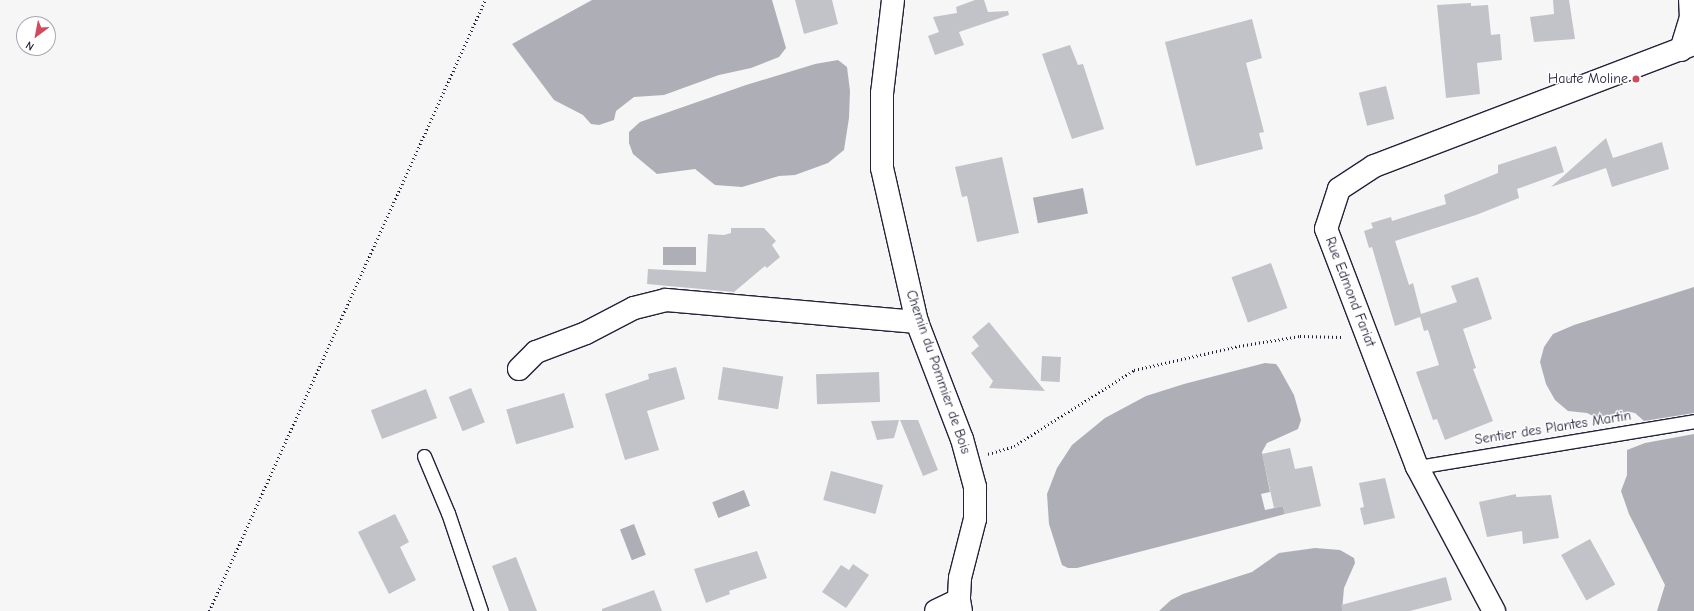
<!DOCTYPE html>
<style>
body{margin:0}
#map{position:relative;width:1694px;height:611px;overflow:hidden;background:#f6f6f7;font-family:"Comic Neue",sans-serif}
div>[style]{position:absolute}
.water>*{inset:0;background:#aeaeb7;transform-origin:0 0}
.building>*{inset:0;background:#c2c2c9;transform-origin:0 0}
.path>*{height:2.5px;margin-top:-1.25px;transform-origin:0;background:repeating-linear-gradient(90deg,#22223b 0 1px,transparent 0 4px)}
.roads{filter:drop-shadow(1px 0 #22223b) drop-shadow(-1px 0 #22223b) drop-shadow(0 1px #22223b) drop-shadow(0 -1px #22223b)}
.service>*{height:13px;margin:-6.5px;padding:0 6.5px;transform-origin:6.5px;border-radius:6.5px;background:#fff}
.minor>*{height:22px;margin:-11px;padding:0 11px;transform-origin:11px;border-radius:11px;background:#fff}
.tertiary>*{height:22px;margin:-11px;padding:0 11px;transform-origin:11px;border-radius:11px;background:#fff}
.dots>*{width:11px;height:11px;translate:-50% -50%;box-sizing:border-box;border:2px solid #fff;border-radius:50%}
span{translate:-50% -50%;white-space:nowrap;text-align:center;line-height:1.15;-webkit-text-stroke:3px #fff;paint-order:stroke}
.poi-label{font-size:14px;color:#22223b}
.right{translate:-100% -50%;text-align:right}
.street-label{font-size:14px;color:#22223b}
.north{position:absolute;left:16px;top:16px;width:40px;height:40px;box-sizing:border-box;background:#fff;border:1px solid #a7a7b1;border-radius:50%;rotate:212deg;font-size:11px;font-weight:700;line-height:16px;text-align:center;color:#22223b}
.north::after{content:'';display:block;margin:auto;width:14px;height:18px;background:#d1495b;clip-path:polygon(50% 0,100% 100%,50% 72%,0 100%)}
</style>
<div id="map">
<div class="water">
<i style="clip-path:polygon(592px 0,772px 0,786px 48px,779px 57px,751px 68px,719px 75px,664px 95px,634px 97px,616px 111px,614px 120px,599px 125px,591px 124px,583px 115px,554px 100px,512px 44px)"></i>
<i style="clip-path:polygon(838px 60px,847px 67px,850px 91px,849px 118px,844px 150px,828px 163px,795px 175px,779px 176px,742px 187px,715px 185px,695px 169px,657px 174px,633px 154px,629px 143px,629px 132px,640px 122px,746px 85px,815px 64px)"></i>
<i style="left:1083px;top:188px;width:26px;height:51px;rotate:79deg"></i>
<i style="left:696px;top:247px;width:18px;height:33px;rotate:90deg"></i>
<i style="clip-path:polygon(1694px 287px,1694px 413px,1644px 421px,1635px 413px,1630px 412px,1595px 417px,1587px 413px,1568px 411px,1555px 400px,1546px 384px,1540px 362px,1544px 347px,1553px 334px,1574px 325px)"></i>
<i style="clip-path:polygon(1265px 363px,1276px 364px,1279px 368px,1294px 395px,1301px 420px,1298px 429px,1267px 443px,1262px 452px,1270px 492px,1261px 494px,1265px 510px,1283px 506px,1285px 514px,1077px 568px,1068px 568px,1062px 565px,1049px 524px,1047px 494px,1057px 468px,1072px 445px,1105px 418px,1146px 396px,1184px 384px)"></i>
<i style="clip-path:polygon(1694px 434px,1694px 611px,1657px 611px,1665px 585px,1629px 514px,1621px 491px,1627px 475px,1627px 450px,1645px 443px)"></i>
<i style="left:744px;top:490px;width:17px;height:34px;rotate:69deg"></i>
<i style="left:634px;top:524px;width:33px;height:15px;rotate:69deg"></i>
<i style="clip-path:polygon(1315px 548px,1340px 550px,1354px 558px,1355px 563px,1344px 588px,1342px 611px,1159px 611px,1171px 600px,1183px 594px,1252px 572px,1279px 553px)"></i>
</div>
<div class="building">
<i style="clip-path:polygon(795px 0,832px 0,838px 24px,804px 34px)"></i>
<i style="clip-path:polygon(975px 0,984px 0,988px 12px,1008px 11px,1009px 15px,959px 32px,964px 45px,935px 55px,928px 36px,939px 32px,933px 17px,957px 13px,956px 7px)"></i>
<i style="clip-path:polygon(1553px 0,1569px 0,1575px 39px,1534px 42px,1530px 17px,1554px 14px)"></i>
<i style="clip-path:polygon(1471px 3px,1471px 6px,1488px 5px,1491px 35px,1500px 34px,1502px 60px,1477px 63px,1480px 94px,1446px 98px,1437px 5px)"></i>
<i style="clip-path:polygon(1252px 19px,1262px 58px,1246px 63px,1264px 132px,1259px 133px,1263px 149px,1196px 166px,1165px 42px)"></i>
<i style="clip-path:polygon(1070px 45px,1078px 65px,1083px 64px,1104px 129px,1072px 139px,1042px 54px)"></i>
<i style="left:1386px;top:86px;width:34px;height:28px;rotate:76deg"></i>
<i style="clip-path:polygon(1606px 138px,1613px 158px,1662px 142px,1669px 169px,1612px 187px,1606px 168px,1551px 187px)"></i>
<i style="clip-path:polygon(1556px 146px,1564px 172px,1517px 189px,1519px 198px,1476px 215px,1395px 241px,1409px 285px,1413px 283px,1421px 314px,1457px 302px,1451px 286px,1478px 277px,1492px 319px,1463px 329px,1476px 368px,1473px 369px,1493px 421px,1445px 440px,1437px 419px,1433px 420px,1416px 372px,1439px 365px,1428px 330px,1424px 331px,1420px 317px,1395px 326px,1372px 247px,1369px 248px,1364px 231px,1373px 228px,1371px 223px,1391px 217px,1392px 221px,1446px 204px,1444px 195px,1498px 173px,1498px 165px)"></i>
<i style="clip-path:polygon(1002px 157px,1019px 233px,977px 242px,967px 196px,962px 197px,955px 167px)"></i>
<i style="clip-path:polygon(731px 228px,764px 228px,776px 241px,772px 245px,780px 257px,767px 268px,765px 266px,734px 292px,647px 284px,648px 269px,706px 272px,708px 234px,724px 235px,731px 233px)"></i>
<i style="left:1271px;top:263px;width:48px;height:42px;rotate:70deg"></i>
<i style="clip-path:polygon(989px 322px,1045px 391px,989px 388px,993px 381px,971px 353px,979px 346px,972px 337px)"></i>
<i style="left:1042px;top:356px;width:19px;height:25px;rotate:3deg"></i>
<i style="clip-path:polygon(676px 367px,685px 399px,647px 411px,659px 450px,625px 460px,605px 394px,649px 379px,648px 374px)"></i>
<i style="left:723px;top:367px;width:61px;height:33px;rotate:9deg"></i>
<i style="left:879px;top:372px;width:30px;height:63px;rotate:88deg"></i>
<i style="left:471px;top:388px;width:37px;height:24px;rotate:68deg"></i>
<i style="left:426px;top:389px;width:31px;height:59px;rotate:69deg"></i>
<i style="left:564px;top:393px;width:36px;height:60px;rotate:74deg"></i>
<i style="clip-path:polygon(899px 420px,894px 438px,877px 440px,871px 421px)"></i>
<i style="clip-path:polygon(900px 420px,918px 420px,938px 470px,923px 476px)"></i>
<i style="clip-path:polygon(1290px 448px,1295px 469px,1312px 466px,1321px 506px,1285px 514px,1283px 506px,1274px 508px,1262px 454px)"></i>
<i style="left:831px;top:471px;width:54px;height:30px;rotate:15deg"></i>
<i style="clip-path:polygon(1385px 478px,1395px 518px,1364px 525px,1360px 508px,1364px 507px,1359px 483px)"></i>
<i style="clip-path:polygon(1516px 494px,1516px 497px,1551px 495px,1559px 538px,1523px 544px,1522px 531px,1487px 537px,1479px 502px)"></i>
<i style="clip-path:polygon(395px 514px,409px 542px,400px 547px,416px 580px,389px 594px,358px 532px)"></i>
<i style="left:1590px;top:539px;width:52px;height:33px;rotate:61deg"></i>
<i style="clip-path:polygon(757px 551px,767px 578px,729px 591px,730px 594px,706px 603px,694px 569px)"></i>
<i style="clip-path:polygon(516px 557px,537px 611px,509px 611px,492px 566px)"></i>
<i style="clip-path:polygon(853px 564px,869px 575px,846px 608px,822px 592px,841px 565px,849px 570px)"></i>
<i style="clip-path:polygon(1446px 577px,1452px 600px,1410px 611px,1342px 611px,1341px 605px)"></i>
<i style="clip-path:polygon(654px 590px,662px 611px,602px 611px,602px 609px)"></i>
</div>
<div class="path">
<i style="left:988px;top:454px;width:27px;rotate:-17deg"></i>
<i style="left:1014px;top:446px;width:142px;rotate:-32.3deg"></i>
<i style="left:1134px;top:370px;width:108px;rotate:-12.9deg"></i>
<i style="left:1239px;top:346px;width:62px;rotate:-9.3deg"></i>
<i style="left:1300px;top:336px;width:42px;rotate:1.4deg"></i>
<i style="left:209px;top:611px;width:670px;rotate:-65.69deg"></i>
</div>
<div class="roads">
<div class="service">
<i style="left:424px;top:456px;width:62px;rotate:67.2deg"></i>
<i style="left:448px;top:513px;width:103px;rotate:71.4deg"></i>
<i style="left:1417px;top:467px;width:281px;rotate:-9.4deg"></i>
</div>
<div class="minor">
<i style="left:893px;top:0;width:94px;rotate:96.7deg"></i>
<i style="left:882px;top:93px;width:75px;rotate:90deg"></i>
<i style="left:882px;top:168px;width:158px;rotate:77.2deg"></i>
<i style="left:917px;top:322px;width:125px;rotate:69deg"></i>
<i style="left:962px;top:439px;width:50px;rotate:74.8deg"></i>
<i style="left:975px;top:487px;width:32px;rotate:90deg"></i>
<i style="left:975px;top:519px;width:61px;rotate:104.3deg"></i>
<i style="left:960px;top:578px;width:22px;rotate:93deg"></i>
<i style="left:959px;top:600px;width:11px;rotate:80deg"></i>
<i style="left:1681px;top:50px;width:34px;rotate:-73deg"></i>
<i style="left:1691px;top:18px;width:18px;rotate:-93deg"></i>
<i style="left:519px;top:369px;width:24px;rotate:-45deg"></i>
<i style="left:536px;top:352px;width:53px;rotate:-20.8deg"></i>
<i style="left:586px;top:333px;width:54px;rotate:-27.5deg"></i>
<i style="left:634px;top:308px;width:33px;rotate:-14deg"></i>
<i style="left:666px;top:300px;width:252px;rotate:5deg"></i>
<i style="left:936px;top:611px;width:25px;rotate:-26deg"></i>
</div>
<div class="tertiary">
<i style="left:1494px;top:611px;width:163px;rotate:-118.1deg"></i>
<i style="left:1417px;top:467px;width:255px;rotate:-110.9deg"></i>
<i style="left:1326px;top:229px;width:42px;rotate:-72deg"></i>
<i style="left:1339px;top:189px;width:42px;rotate:-33.3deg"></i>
<i style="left:1374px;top:166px;width:342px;rotate:-20.9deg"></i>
</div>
</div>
<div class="dots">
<i style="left:1636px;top:79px;background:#d1495b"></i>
</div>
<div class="poi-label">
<span class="right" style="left:1628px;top:79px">Haute Moline</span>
</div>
<div class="street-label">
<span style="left:1350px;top:292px;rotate:69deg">Rue Edmond Fariat</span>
<span style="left:938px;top:372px;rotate:71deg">Chemin du Pommier de Bois</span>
<span style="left:1553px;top:428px;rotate:-9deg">Sentier des Plantes Martin</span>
</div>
<div class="north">N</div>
</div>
